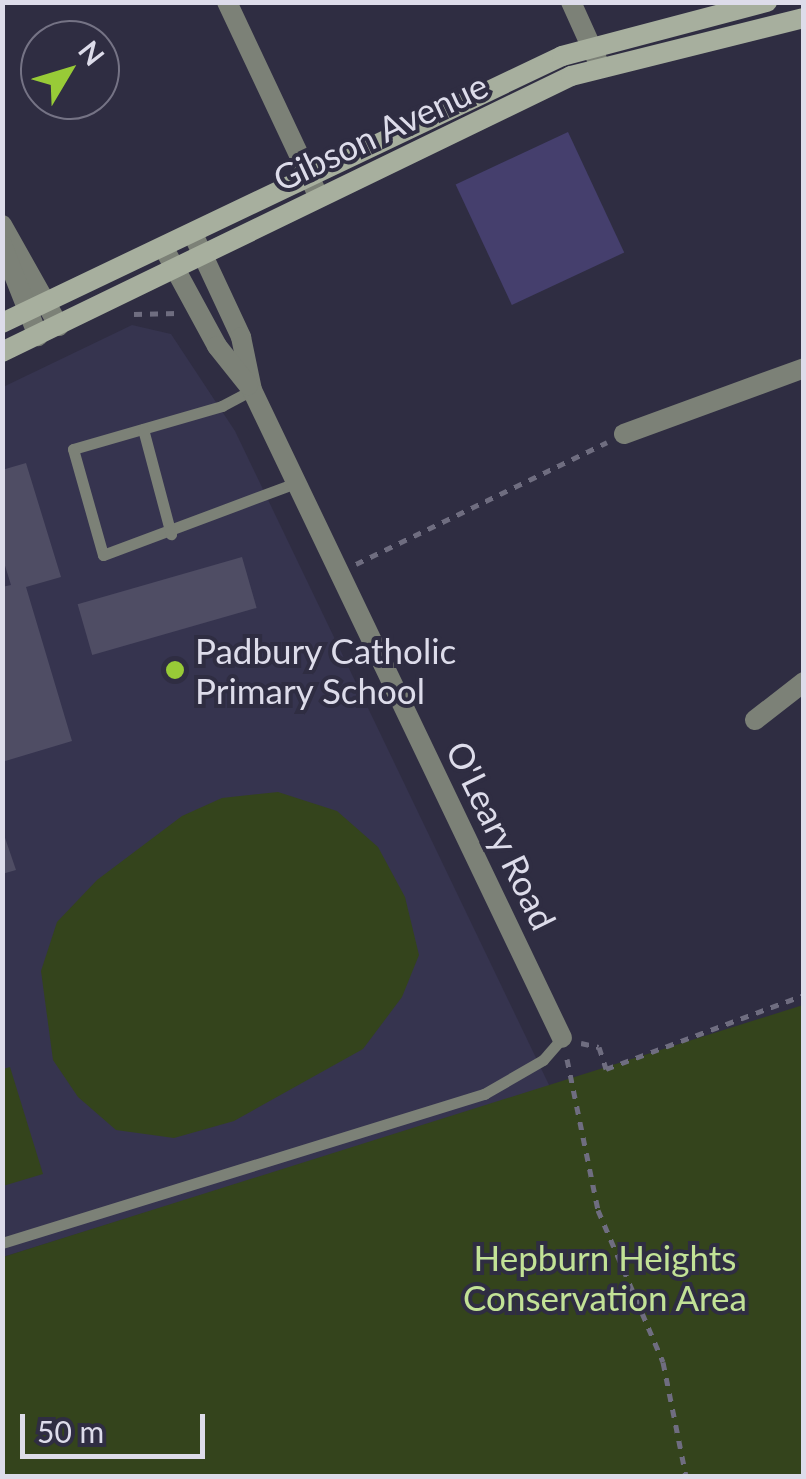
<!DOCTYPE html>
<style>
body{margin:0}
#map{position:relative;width:806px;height:1479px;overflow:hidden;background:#2f2d42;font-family:Lato,sans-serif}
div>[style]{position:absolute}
.built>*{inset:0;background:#36344f}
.green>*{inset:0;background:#34441c}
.water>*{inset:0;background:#453f6d;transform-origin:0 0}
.building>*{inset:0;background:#4f4d64;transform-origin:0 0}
.path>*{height:5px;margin-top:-2.5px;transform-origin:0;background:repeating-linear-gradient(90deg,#6f6d80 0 8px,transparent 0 16px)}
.lane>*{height:11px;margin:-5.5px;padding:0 5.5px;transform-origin:5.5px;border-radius:5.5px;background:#7c8177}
.street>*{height:20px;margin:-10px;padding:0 10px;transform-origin:10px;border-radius:10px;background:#7c8177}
.secondary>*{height:20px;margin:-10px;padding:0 10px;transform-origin:10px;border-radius:10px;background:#a7af9e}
.dots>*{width:28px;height:28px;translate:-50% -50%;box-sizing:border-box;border:5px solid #2f2d42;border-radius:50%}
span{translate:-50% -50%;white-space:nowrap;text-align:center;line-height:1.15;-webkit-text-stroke:8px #2f2d42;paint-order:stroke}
.street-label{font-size:35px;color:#dddcea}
.poi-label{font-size:35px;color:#dddcea}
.left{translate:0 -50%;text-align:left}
.park-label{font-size:35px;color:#c2e296}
.frame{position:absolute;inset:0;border:5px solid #dddcea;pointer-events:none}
.north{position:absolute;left:20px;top:20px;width:100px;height:100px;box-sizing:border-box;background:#2f2d42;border:2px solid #757385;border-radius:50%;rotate:52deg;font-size:28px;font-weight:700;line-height:40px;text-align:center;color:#dddcea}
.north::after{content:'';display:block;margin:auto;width:35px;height:45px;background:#98cb37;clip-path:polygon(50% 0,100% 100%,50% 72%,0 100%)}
.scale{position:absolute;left:20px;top:1414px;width:185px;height:45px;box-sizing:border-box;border:5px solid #dddcea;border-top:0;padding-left:12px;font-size:30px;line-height:35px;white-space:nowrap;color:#dddcea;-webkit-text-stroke:8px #2f2d42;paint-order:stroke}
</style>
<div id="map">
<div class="built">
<i style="clip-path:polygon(132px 325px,171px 334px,235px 431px,550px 1087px,3px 1257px,3px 387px)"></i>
</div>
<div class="green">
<i style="clip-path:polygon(278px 792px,337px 811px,378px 847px,405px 897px,419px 955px,402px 997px,363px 1049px,234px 1121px,174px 1138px,116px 1130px,78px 1097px,53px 1060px,41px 971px,57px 922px,97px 880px,182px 816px,222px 798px)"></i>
<i style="clip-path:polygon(803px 1005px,803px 1476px,3px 1476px,3px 1257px)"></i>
<i style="clip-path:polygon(10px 1067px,43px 1174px,3px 1186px,3px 1069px)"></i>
</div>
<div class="water">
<i style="left:568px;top:132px;width:133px;height:124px;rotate:65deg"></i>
</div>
<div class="building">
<i style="clip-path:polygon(26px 463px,61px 577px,26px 587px,72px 741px,2px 762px,2px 587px,11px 585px,2px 556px,2px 470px)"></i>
<i style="left:242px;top:557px;width:53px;height:171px;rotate:74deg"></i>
<i style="clip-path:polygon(2px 829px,16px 870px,2px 874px)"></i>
</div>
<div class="path">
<i style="left:134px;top:314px;width:44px;rotate:-1.3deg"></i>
<i style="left:356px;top:564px;width:279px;rotate:-25.9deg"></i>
<i style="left:581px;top:1043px;width:18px;rotate:13deg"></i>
<i style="left:599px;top:1047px;width:23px;rotate:72deg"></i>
<i style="left:606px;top:1069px;width:211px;rotate:-20.5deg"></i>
<i style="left:567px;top:1059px;width:154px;rotate:78.4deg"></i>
<i style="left:598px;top:1210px;width:165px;rotate:66.8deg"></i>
<i style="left:663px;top:1362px;width:116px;rotate:78.6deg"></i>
</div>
<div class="lane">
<i style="left:252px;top:390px;width:34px;rotate:152deg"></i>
<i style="left:222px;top:406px;width:155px;rotate:163.9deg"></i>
<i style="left:73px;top:449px;width:110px;rotate:74.2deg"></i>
<i style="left:103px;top:555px;width:206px;rotate:-20.5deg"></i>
<i style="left:143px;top:429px;width:109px;rotate:75.1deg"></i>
<i style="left:2px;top:1243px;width:505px;rotate:-17.18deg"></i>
<i style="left:484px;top:1094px;width:68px;rotate:-30deg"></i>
<i style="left:543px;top:1060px;width:29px;rotate:-49deg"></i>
</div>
<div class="street">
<i style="left:227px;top:2px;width:213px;rotate:64.8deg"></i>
<i style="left:571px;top:2px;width:68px;rotate:65.7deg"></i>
<i style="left:2px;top:225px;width:116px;rotate:60.6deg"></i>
<i style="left:193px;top:234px;width:114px;rotate:65deg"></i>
<i style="left:241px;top:337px;width:54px;rotate:78.3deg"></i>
<i style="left:252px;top:390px;width:718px;rotate:64.43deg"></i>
<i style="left:2px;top:245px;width:98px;rotate:68.4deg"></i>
<i style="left:166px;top:252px;width:107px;rotate:61.5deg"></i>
<i style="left:217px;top:346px;width:50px;rotate:51.5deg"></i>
<i style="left:624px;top:434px;width:192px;rotate:-20.1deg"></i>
<i style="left:755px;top:720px;width:62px;rotate:-37.8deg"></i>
</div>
<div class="secondary">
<i style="left:2px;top:323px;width:620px;rotate:-25.49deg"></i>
<i style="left:562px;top:56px;width:212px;rotate:-14.8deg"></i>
<i style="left:2px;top:352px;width:632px;rotate:-25.88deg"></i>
<i style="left:571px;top:76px;width:240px;rotate:-14deg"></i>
</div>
<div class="dots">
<i style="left:175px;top:670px;background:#98cb37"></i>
</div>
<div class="street-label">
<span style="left:380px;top:131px;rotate:-25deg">Gibson Avenue</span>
<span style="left:502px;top:835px;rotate:64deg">O'Leary Road</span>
</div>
<div class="poi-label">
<span class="left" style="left:195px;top:670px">Padbury Catholic<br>Primary School</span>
</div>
<div class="park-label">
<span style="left:605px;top:1277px">Hepburn Heights<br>Conservation Area</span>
</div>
<div class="frame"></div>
<div class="north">N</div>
<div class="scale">50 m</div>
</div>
